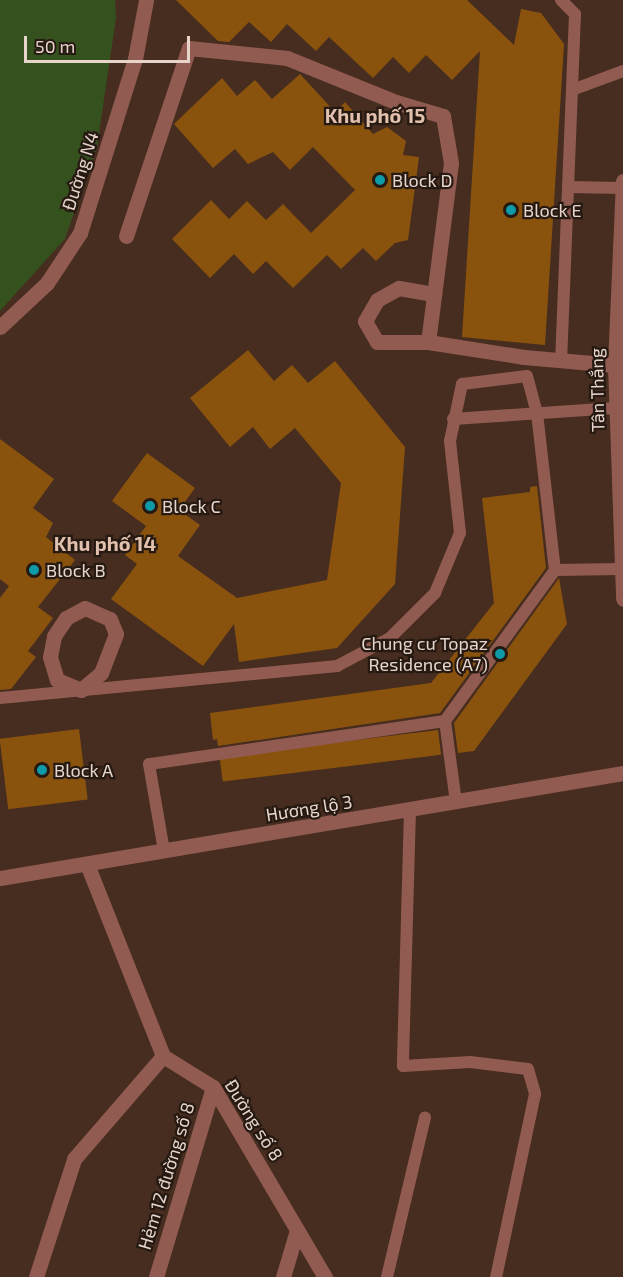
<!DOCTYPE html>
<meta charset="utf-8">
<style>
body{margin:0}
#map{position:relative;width:623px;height:1277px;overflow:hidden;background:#472d1f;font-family:"Exo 2",sans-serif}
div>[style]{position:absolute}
.green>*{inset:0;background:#35511d}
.building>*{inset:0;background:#8a530d;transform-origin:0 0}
.service>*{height:12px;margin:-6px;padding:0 6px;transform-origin:6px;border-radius:6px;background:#925b52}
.minor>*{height:15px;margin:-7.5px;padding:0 7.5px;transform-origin:7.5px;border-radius:7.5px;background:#925b52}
.tertiary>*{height:15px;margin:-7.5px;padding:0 7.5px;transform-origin:7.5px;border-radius:7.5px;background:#925b52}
.dots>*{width:16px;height:16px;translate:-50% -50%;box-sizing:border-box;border:3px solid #251912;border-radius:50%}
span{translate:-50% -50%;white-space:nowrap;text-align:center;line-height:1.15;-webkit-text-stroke:4.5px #251912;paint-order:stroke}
.street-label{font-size:18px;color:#e7d5cc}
.poi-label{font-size:18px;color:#e7d5cc}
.left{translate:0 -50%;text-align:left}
.right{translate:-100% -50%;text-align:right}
.neighbourhood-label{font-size:20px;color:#e2c0ae;font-weight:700}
.scale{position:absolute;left:24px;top:36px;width:166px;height:27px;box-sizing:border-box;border:3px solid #e7d5cc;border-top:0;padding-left:8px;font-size:18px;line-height:21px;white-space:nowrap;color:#e7d5cc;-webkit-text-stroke:4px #251912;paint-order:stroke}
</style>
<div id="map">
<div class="green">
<i style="clip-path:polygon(0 0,115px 0,116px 18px,97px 147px,65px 239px,0 311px)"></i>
</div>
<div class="building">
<i style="clip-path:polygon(176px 0,467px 0,514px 45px,521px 9px,541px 13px,564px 44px,545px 345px,462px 337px,480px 51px,452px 80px,426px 55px,409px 73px,393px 57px,373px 78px,329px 37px,316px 51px,287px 24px,271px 42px,249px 22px,229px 42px,218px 41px)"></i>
<i style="clip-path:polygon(300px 74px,335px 112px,345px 102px,373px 134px,387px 127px,406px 141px,403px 155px,419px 157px,408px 240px,395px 243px,376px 261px,363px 248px,341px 269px,327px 255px,293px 288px,266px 261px,253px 274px,234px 254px,210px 278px,172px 239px,211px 200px,229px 219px,247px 201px,266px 220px,283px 204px,311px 233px,355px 190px,313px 147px,290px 170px,273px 152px,248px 164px,235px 149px,213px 168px,174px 124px,222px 78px,237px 96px,255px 80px,272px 99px)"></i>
<i style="clip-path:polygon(248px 350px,274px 381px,292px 365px,308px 383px,335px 361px,405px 447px,395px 584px,337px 648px,239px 662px,234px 624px,203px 666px,111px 599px,137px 564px,125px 555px,146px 526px,112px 501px,147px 453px,195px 488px,179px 510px,200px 525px,178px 556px,237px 598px,327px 580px,341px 483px,295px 428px,270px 449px,253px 427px,230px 447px,190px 398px)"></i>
<i style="clip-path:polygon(0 439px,54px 479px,33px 508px,53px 523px,46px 537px,75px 560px,38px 607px,53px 618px,28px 651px,36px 657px,11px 689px,0 690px,0 598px,9px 586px,0 579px)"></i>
<i style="clip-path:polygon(537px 486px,546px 568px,440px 713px,218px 746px,217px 739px,213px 740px,210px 713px,431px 683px,494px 603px,482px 498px,530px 492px,530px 487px)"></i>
<i style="clip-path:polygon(559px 578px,567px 624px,474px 751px,458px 753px,454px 723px)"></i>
<i style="left:79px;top:729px;width:71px;height:80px;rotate:83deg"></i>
<i style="left:438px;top:730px;width:25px;height:220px;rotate:83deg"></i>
</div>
<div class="service">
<i style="left:561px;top:0;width:20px;rotate:45deg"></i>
<i style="left:575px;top:14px;width:346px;rotate:92.3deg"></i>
<i style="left:572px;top:90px;width:54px;rotate:-20.4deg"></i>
<i style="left:568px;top:187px;width:54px;rotate:1.1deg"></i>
<i style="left:453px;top:419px;width:163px;rotate:-3.9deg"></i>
<i style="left:555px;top:570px;width:66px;rotate:-0.9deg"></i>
<i style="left:0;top:698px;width:339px;rotate:-5.4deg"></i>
<i style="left:337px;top:666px;width:60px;rotate:-27.8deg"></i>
<i style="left:390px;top:638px;width:64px;rotate:-45deg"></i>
<i style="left:435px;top:593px;width:65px;rotate:-67.4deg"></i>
<i style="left:460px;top:533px;width:93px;rotate:-96.2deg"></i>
<i style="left:450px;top:441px;width:58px;rotate:-78.1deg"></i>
<i style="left:462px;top:384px;width:65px;rotate:-7deg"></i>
<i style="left:527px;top:376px;width:38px;rotate:75deg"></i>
<i style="left:537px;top:413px;width:158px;rotate:83.5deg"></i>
<i style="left:555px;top:570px;width:187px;rotate:126.1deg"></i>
<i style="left:445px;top:721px;width:299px;rotate:171.7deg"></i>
<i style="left:149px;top:764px;width:88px;rotate:80.2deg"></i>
<i style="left:445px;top:721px;width:82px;rotate:82.3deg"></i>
<i style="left:410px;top:810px;width:256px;rotate:91.6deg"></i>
<i style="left:403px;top:1066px;width:67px;rotate:-3.4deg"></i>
<i style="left:470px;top:1062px;width:58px;rotate:6.9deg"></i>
<i style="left:528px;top:1069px;width:26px;rotate:74deg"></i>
<i style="left:535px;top:1094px;width:187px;rotate:102deg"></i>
<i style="left:387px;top:1277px;width:164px;rotate:-76.6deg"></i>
</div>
<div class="minor">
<i style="left:126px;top:236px;width:198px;rotate:-71.5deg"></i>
<i style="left:189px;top:48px;width:99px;rotate:5.8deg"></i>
<i style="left:287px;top:58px;width:118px;rotate:22deg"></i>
<i style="left:396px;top:102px;width:49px;rotate:16.6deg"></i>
<i style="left:443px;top:116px;width:48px;rotate:80.3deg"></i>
<i style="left:451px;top:163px;width:180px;rotate:97.3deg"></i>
<i style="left:428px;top:342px;width:97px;rotate:8.9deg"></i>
<i style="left:524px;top:357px;width:91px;rotate:5deg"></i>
<i style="left:0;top:327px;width:64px;rotate:-43.1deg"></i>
<i style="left:47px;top:283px;width:60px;rotate:-56.6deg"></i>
<i style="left:80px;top:233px;width:182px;rotate:-72.5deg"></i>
<i style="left:135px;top:59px;width:60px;rotate:-79.4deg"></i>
<i style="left:428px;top:342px;width:51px;rotate:180deg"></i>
<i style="left:377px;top:342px;width:24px;rotate:-120deg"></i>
<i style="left:365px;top:321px;width:24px;rotate:-60deg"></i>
<i style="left:377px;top:300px;width:25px;rotate:-29deg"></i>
<i style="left:399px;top:288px;width:36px;rotate:10deg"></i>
<i style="left:85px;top:608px;width:27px;rotate:24deg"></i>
<i style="left:110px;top:619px;width:16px;rotate:68deg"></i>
<i style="left:116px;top:634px;width:42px;rotate:111deg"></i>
<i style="left:101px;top:673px;width:26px;rotate:140deg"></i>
<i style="left:81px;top:690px;width:26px;rotate:-157deg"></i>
<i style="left:57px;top:680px;width:24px;rotate:-107deg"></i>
<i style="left:50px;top:657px;width:21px;rotate:-79deg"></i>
<i style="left:54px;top:636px;width:22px;rotate:-56deg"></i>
<i style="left:66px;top:618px;width:21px;rotate:-28deg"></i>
<i style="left:87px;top:864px;width:206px;rotate:68.4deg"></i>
<i style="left:163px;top:1056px;width:59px;rotate:31.8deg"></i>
<i style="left:213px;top:1087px;width:221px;rotate:59.5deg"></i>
<i style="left:36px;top:1277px;width:124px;rotate:-72.1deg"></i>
<i style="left:74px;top:1159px;width:136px;rotate:-49.2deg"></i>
<i style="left:156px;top:1277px;width:198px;rotate:-73.3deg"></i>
<i style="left:283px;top:1277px;width:49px;rotate:-73.4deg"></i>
</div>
<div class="tertiary">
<i style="left:623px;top:181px;width:184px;rotate:92.5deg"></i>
<i style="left:615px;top:365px;width:234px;rotate:88deg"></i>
<i style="left:0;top:878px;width:632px;rotate:-9.57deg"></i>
</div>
<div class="dots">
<i style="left:380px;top:180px;background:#0f9aa8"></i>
<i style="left:511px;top:210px;background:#0f9aa8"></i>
<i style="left:150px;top:506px;background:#0f9aa8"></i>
<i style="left:34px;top:570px;background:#0f9aa8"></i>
<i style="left:500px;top:654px;background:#0f9aa8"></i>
<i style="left:42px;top:770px;background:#0f9aa8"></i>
</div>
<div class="street-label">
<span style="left:80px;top:171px;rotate:-72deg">Đường N4</span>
<span style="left:597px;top:390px;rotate:-91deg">Tân Thắng</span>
<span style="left:309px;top:808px;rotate:-9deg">Hương lộ 3</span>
<span style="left:254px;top:1120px;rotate:58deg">Đường số 8</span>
<span style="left:166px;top:1176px;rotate:-73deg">Hẻm 12 đường số 8</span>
</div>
<div class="poi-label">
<span class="left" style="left:392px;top:180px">Block D</span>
<span class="left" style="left:523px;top:210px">Block E</span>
<span class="left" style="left:162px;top:506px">Block C</span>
<span class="left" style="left:46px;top:570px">Block B</span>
<span class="right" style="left:488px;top:654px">Chung cư Topaz<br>Residence (A7)</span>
<span class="left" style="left:54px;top:770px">Block A</span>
</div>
<div class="neighbourhood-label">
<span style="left:375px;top:115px">Khu phố 15</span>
<span style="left:105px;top:543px">Khu phố 14</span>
</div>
<div class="scale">50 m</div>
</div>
